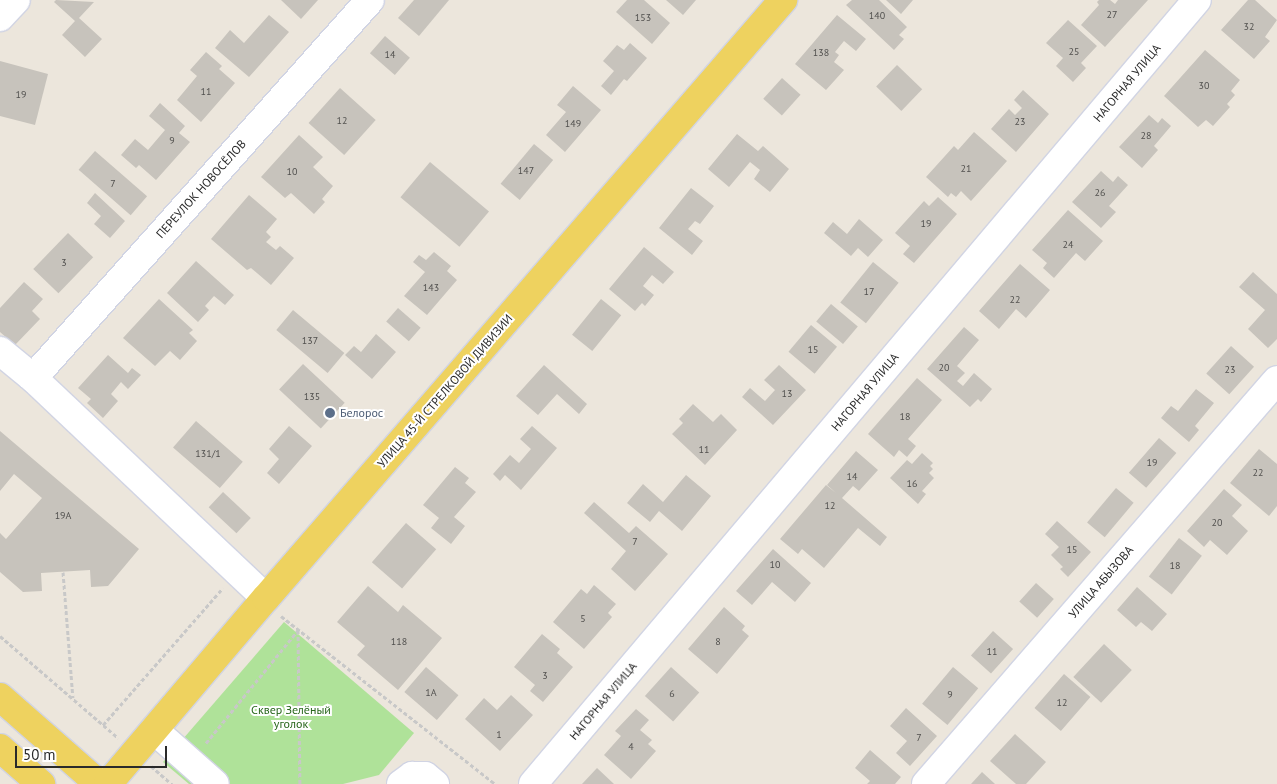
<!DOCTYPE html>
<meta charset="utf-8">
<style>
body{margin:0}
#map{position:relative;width:1277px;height:784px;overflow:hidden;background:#ece6dc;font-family:"PT Sans",sans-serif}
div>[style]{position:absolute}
.green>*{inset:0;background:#afe299}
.building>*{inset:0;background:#c7c3bc;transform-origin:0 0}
.path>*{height:3px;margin-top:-1.5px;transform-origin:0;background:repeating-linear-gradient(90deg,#c8c8c8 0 4px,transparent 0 6.5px)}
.roads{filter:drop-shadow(1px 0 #d1d4e3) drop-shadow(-1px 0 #d1d4e3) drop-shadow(0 1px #d1d4e3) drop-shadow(0 -1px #d1d4e3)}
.minor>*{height:28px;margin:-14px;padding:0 14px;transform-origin:14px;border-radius:14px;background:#fff}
.major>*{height:28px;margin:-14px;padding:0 14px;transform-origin:14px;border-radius:14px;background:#eed25f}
.dots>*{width:14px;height:14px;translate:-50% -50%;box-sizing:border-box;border:2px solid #fff;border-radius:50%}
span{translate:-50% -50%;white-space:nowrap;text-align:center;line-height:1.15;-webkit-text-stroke:4px #fff;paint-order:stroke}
.number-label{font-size:10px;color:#51504e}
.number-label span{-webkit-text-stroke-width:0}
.street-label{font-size:12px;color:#2a2a2a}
.service-label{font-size:12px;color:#4e5e75}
.left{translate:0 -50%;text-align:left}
.park-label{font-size:12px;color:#28661b}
.scale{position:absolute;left:15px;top:746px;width:152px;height:22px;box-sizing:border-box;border:2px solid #2a2a2a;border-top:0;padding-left:6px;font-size:15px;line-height:18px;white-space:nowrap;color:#2a2a2a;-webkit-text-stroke:4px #fff;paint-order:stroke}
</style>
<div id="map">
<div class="green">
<i style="clip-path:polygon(284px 622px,414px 733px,379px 775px,343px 784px,189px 784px,163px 762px)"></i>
</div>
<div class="building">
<i style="clip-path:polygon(56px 0,94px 2px,79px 18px,102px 39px,85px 57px,62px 35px,75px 21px,54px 2px)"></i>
<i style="clip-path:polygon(281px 0,318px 0,301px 19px)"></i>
<i style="clip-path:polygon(414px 0,449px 0,419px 36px,398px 18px)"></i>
<i style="clip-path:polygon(627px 0,644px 0,670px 23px,652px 44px,616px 12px)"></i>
<i style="clip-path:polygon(666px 0,696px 0,683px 15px)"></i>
<i style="clip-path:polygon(852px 0,879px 0,907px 27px,899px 35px,904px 39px,894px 50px,846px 5px)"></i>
<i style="clip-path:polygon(886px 0,913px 0,901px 14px)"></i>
<i style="clip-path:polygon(1099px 0,1110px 0,1115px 4px,1118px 0,1148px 0,1105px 47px,1081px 25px,1099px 5px,1097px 2px)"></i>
<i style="clip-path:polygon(1248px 0,1255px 0,1277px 20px,1265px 37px,1270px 41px,1254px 59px,1221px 30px)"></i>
<i style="clip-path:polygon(269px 15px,289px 32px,249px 77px,215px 48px,230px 30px,244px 43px)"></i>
<i style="clip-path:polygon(837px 15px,866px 39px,856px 51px,844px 41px,835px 52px,839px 55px,834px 62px,844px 70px,826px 90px,795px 64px)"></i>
<i style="clip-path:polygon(1068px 20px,1097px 46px,1081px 63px,1086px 68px,1073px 82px,1056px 66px,1063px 58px,1046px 43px)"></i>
<i style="left:385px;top:36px;width:33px;height:23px;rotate:41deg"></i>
<i style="clip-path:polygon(630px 43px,647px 58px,627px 81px,624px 79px,611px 95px,601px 86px,614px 71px,603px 61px,617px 45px,624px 50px)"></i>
<i style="clip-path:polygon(1205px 50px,1240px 80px,1231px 91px,1235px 95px,1227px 104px,1230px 107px,1213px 126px,1206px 120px,1198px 127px,1164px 96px)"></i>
<i style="clip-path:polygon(206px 52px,222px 66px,219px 69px,235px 83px,201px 122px,177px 100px,197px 76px,190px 70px)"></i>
<i style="clip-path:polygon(0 61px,48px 74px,35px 125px,0 116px)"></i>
<i style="left:897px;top:65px;width:35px;height:30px;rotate:44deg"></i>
<i style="left:782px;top:78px;width:25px;height:28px;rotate:42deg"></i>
<i style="clip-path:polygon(573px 86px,601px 110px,565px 152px,546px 135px,566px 112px,557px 105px)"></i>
<i style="left:340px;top:88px;width:48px;height:47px;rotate:42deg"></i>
<i style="clip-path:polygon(1023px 90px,1049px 114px,1016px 152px,991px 129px,1009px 109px,1015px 115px,1022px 108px,1014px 100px)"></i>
<i style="clip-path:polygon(160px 103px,185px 126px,179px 133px,190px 142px,156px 180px,139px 165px,136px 168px,121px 155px,135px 139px,148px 150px,165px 130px,149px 116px)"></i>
<i style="clip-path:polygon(1149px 115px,1158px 123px,1162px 118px,1171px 126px,1154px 146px,1158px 150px,1142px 168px,1119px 147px)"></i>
<i style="clip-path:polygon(974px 132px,1007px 161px,971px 201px,961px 191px,956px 197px,951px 193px,948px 197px,926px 177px,954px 146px,958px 150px)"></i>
<i style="clip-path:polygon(737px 134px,758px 151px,763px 146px,789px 169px,770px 192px,754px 179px,760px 170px,750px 162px,729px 187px,708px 169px)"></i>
<i style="clip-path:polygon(299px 135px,323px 157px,313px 167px,333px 186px,322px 199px,325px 202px,314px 214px,291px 193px,285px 198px,261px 177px)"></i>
<i style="left:534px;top:144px;width:25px;height:52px;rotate:40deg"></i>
<i style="left:95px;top:151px;width:69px;height:25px;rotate:41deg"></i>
<i style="left:430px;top:162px;width:77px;height:46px;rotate:40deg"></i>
<i style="clip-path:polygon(1101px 171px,1113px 182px,1118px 176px,1128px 185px,1109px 206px,1116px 212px,1101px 228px,1072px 202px)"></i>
<i style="clip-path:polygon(691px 188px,714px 206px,700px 224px,695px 221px,688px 229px,703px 241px,692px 255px,659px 228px)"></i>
<i style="clip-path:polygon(95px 193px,125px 221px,110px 238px,94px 224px,101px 216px,87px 203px)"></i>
<i style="clip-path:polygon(249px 195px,277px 219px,266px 232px,271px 237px,266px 242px,276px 250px,280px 246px,294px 258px,271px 285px,251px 268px,247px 270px,211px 239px)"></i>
<i style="clip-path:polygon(938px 197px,957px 214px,914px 263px,903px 254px,910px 246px,895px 233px,924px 201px,929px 206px)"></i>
<i style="clip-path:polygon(1068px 210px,1103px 241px,1085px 261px,1076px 253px,1054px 278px,1043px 268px,1047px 263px,1032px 250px)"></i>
<i style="clip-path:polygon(859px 219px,883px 240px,868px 257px,858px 248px,851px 256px,824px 233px,833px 222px,847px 234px)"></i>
<i style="left:68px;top:233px;width:35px;height:50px;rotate:44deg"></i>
<i style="clip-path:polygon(644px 247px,674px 272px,663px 284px,652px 275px,643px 286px,654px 295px,645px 306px,642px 303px,635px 311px,609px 289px)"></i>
<i style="clip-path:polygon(434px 252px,451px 266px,447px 271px,457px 280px,427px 315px,404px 296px,425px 272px,413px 262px,419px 255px,426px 260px)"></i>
<i style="clip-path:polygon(196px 261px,234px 295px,225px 305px,214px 296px,205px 306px,209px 310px,198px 322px,167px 293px)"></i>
<i style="left:873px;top:262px;width:33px;height:52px;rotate:39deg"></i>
<i style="clip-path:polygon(1020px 264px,1050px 290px,1026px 318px,1016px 309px,999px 329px,979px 311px)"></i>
<i style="clip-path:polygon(1253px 272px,1277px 294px,1277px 339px,1268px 348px,1248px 329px,1265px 310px,1239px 287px)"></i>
<i style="clip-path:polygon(24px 282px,43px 299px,32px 311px,40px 319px,15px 345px,0 332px,0 308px)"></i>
<i style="clip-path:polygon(159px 299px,193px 330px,189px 333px,197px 341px,180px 360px,170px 351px,155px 366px,123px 338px)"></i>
<i style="left:601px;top:299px;width:26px;height:46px;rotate:39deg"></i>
<i style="left:831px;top:304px;width:35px;height:23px;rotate:40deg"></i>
<i style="left:398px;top:308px;width:30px;height:18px;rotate:41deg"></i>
<i style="left:293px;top:310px;width:67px;height:26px;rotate:40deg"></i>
<i style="left:811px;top:325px;width:34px;height:35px;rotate:40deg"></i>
<i style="clip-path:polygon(964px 327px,979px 340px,957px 366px,965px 373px,957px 381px,963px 386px,974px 373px,992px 389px,981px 402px,978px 399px,970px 407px,927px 369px)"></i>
<i style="clip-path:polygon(376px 334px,396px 352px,372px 379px,345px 355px,354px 346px,361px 352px)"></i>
<i style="left:1231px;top:346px;width:31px;height:37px;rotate:42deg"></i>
<i style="clip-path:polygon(108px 355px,128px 373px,132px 368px,141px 375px,128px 389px,121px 382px,111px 394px,118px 401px,103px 418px,87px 403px,91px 399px,78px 388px)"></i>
<i style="left:303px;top:364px;width:57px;height:35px;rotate:43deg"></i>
<i style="clip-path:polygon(544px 365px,587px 404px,579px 414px,557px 394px,538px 415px,516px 396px)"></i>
<i style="clip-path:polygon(779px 365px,806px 390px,773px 425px,742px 397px,750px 388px,765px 401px,775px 390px,764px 380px)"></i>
<i style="clip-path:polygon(917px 378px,942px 400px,908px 439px,916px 446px,907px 457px,899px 450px,894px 457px,868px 434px)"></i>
<i style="clip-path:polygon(1196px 389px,1214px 403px,1195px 426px,1199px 430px,1189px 442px,1161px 418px,1171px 406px,1178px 411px)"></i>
<i style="clip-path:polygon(693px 404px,713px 422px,721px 414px,737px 430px,705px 465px,672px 434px,683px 423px,679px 419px)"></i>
<i style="left:196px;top:421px;width:62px;height:35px;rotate:41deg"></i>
<i style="clip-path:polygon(289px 426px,312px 446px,279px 484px,267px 473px,279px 459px,269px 449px)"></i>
<i style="clip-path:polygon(532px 426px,557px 448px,521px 490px,505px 475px,500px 481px,493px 474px,510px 455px,519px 463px,531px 449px,520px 439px)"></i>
<i style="clip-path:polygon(0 431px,139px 549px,108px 586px,91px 587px,90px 570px,41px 573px,42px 591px,23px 592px,0 572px,0 533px,6px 539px,42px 498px,14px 474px,0 491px)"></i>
<i style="left:1159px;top:438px;width:23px;height:46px;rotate:41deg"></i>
<i style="clip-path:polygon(1259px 449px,1277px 464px,1277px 506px,1269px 516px,1230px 483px)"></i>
<i style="clip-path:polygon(856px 451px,878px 470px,859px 491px,853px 486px,842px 498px,887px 537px,880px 546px,858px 528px,824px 568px,802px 549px,798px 554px,780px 539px,826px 485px,836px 493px,827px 485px)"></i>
<i style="clip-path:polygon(922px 453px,933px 463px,930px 466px,933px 469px,929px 473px,934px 478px,922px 491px,926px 494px,918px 504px,890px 478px,907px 460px,912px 464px)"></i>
<i style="clip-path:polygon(455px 467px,469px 478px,465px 483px,476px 492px,454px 517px,465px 526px,451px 544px,431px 528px,439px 518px,423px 505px)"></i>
<i style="clip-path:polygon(686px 475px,711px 496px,682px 531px,659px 511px,650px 522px,627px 503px,643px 484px,663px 502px)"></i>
<i style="left:1116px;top:488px;width:23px;height:45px;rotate:40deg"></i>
<i style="clip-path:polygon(1224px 489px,1242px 505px,1232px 516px,1248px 531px,1227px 555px,1210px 540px,1204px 547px,1187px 531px)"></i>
<i style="left:223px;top:492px;width:38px;height:21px;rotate:43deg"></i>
<i style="clip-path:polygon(594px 502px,629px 533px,636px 526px,668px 554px,635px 591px,611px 569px,626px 551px,584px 513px)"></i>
<i style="clip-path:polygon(1057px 521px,1091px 552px,1068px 577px,1060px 569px,1063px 567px,1051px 555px,1059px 547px,1045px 534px)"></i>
<i style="left:406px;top:523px;width:40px;height:52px;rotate:41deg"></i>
<i style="left:1179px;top:538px;width:29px;height:49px;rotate:38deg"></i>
<i style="clip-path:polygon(773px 549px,811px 583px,795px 602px,772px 582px,752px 605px,736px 591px)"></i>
<i style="left:1036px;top:583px;width:24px;height:25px;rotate:42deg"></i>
<i style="clip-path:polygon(594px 585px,616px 604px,608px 613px,612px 617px,584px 649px,553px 622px,581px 589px,587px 594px)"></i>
<i style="clip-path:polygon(368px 586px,398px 612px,403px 605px,442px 638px,398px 690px,357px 655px,365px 646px,337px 622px)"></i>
<i style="clip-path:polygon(1137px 587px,1167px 614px,1152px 631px,1141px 622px,1136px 627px,1117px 610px)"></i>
<i style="clip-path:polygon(724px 607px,745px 626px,742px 630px,749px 636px,717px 674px,688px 649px)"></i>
<i style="left:993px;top:631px;width:27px;height:33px;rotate:42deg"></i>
<i style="clip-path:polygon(542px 634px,560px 649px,557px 653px,573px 667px,543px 702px,530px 691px,535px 685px,514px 667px)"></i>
<i style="left:1104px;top:644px;width:38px;height:45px;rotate:43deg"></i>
<i style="left:426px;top:667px;width:43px;height:33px;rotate:41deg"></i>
<i style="left:671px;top:667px;width:38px;height:39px;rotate:42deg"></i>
<i style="left:953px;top:667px;width:33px;height:48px;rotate:40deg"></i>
<i style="left:1064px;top:674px;width:35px;height:45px;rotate:41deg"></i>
<i style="clip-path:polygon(511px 695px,533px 715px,500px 751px,465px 719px,484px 698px,497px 710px)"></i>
<i style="clip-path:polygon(906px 708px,937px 736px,910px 766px,896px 753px,907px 741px,890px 726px)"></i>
<i style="clip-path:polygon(636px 709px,649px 720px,640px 730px,652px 740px,648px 744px,656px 751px,631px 779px,604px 755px,621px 736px,615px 731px)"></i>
<i style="clip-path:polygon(1015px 734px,1046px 762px,1026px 784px,1016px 784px,990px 761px)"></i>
<i style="clip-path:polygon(870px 750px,901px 777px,895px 784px,867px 784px,870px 781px,855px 768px)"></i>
<i style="clip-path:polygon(597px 768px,614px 784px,582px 784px)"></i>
<i style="clip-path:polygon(982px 772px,995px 784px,971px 784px)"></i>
</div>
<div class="path">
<i style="left:63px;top:572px;width:126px;rotate:85.5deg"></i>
<i style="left:281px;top:616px;width:272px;rotate:38.1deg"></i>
<i style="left:298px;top:630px;width:154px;rotate:89.3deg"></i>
<i style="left:0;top:636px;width:156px;rotate:40.8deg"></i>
<i style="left:103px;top:725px;width:182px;rotate:-48.8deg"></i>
<i style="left:206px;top:743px;width:146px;rotate:-50.8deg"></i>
<i style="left:151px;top:766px;width:28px;rotate:41deg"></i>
</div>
<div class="roads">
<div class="minor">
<i style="left:0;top:17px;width:23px;rotate:-47deg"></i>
<i style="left:0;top:351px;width:43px;rotate:39.3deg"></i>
<i style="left:33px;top:378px;width:320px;rotate:43.4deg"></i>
<i style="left:33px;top:378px;width:506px;rotate:-48.28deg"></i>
<i style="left:154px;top:730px;width:81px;rotate:41.5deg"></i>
<i style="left:401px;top:784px;width:14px;rotate:-36deg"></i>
<i style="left:412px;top:776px;width:13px"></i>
<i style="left:425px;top:776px;width:13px;rotate:39deg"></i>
<i style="left:533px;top:784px;width:1027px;rotate:-49.74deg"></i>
<i style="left:926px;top:784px;width:535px;rotate:-49.02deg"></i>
</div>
<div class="major">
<i style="left:0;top:697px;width:132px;rotate:41.3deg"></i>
<i style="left:0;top:748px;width:55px;rotate:41.3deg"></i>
<i style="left:108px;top:784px;width:244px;rotate:-49.7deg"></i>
<i style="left:266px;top:598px;width:791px;rotate:-49.15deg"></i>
</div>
</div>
<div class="dots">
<i style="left:330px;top:413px;background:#5c6f8a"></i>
</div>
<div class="number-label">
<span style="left:1112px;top:15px">27</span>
<span style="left:877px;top:16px">140</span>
<span style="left:643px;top:18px">153</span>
<span style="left:1249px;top:27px">32</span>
<span style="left:1074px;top:52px">25</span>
<span style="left:821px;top:53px">138</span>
<span style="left:390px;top:55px">14</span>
<span style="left:1204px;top:86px">30</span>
<span style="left:206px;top:92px">11</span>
<span style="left:21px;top:95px">19</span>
<span style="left:342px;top:121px">12</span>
<span style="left:1020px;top:122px">23</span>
<span style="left:573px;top:124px">149</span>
<span style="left:1146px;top:136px">28</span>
<span style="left:172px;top:141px">9</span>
<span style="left:966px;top:169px">21</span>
<span style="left:526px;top:171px">147</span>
<span style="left:292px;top:172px">10</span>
<span style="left:113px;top:184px">7</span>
<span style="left:1100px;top:193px">26</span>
<span style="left:926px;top:224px">19</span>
<span style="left:1068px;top:245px">24</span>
<span style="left:64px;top:263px">3</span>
<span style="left:431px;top:288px">143</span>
<span style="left:869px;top:292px">17</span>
<span style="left:1015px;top:300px">22</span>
<span style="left:310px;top:341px">137</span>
<span style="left:813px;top:350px">15</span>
<span style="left:944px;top:368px">20</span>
<span style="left:1230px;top:370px">23</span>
<span style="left:787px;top:394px">13</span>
<span style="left:312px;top:397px">135</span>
<span style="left:905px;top:417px">18</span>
<span style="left:704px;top:450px">11</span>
<span style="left:208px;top:454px">131/1</span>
<span style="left:1152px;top:463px">19</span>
<span style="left:1258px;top:473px">22</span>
<span style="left:852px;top:477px">14</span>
<span style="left:912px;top:484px">16</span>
<span style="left:830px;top:506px">12</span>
<span style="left:63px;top:516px">19А</span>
<span style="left:1217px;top:523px">20</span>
<span style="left:635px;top:542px">7</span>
<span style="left:1072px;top:550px">15</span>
<span style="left:775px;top:565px">10</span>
<span style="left:1175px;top:566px">18</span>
<span style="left:583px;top:619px">5</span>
<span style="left:399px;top:642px">118</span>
<span style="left:718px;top:642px">8</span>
<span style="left:992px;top:652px">11</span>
<span style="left:545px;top:676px">3</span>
<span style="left:431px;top:693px">1А</span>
<span style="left:672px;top:694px">6</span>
<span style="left:950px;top:695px">9</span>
<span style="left:1062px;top:703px">12</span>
<span style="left:499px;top:735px">1</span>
<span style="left:919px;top:738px">7</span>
<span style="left:631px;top:747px">4</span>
</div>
<div class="street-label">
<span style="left:1127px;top:83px;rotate:-50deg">НАГОРНАЯ УЛИЦА</span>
<span style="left:201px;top:189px;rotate:-48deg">ПЕРЕУЛОК НОВОСЁЛОВ</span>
<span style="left:445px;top:391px;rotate:-49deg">УЛИЦА 45-Й СТРЕЛКОВОЙ ДИВИЗИИ</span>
<span style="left:865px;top:392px;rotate:-50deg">НАГОРНАЯ УЛИЦА</span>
<span style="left:1101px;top:582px;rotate:-49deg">УЛИЦА АБЫЗОВА</span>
<span style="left:603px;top:701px;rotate:-50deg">НАГОРНАЯ УЛИЦА</span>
</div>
<div class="service-label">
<span class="left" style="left:340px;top:413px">Белорос</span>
</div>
<div class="park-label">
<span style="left:291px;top:717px">Сквер Зелёный<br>уголок</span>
</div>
<div class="scale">50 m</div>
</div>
